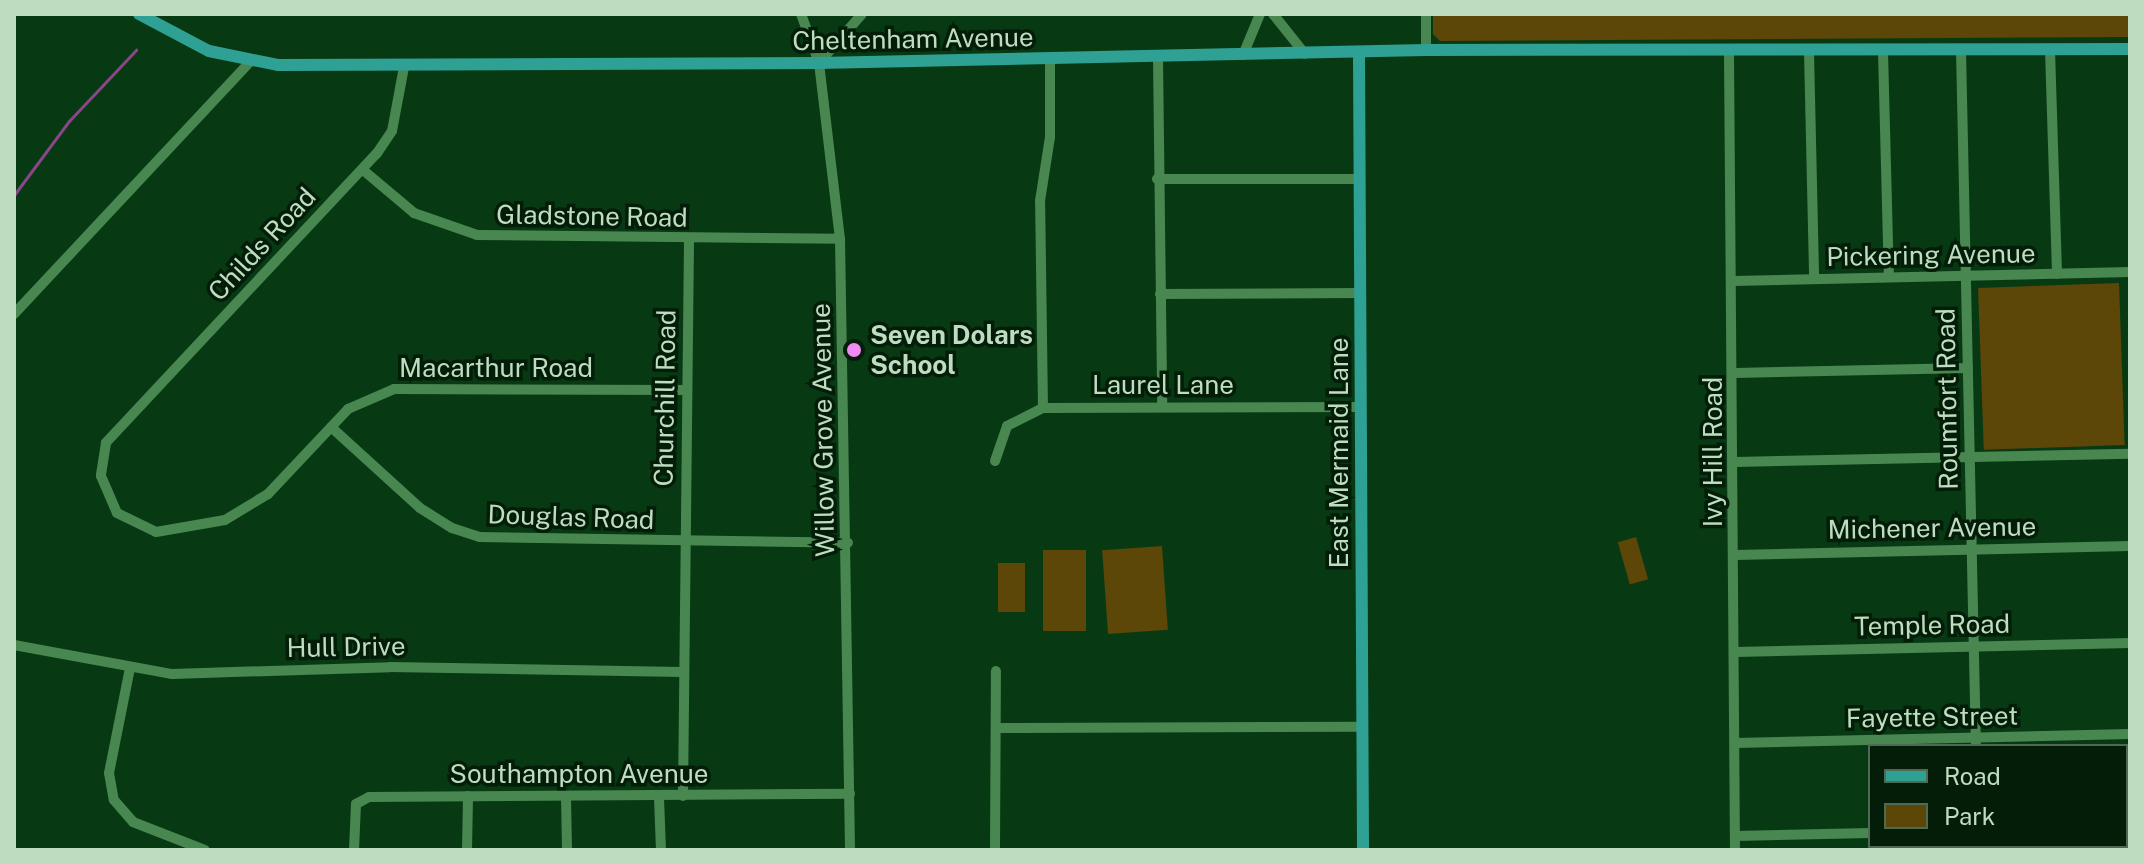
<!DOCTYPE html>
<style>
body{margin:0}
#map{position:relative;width:2144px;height:864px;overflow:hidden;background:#073a13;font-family:"Public Sans",sans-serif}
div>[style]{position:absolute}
.green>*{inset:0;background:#5c4608;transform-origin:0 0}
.stream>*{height:3px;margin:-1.5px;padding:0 1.5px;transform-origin:1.5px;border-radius:1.5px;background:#894689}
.minor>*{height:10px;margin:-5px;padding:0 5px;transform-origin:5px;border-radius:5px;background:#498751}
.major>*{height:12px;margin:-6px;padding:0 6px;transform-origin:6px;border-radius:6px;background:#2fa094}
.dots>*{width:22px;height:22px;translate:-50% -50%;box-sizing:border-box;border:4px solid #041d08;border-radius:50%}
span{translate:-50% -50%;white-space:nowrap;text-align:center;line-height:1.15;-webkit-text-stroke:7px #041d08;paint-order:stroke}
.street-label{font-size:26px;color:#beddc0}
.poi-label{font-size:26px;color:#beddc0;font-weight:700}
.left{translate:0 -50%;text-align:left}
.frame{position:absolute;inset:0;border:16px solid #beddc0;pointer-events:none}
.legend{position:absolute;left:1868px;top:744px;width:260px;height:104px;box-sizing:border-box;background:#041d08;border:2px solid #4e6a52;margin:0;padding:10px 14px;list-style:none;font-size:24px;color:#beddc0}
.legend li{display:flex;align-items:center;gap:16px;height:40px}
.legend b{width:40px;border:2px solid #4e6a52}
</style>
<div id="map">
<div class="green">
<i style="clip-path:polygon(1433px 14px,2130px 14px,2130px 37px,1440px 41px,1433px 34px)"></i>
<i style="left:2119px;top:283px;width:162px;height:141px;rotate:88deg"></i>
<i style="left:1636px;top:537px;width:44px;height:19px;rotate:74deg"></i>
<i style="left:1162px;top:546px;width:84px;height:60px;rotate:86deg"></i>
<i style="left:1043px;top:550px;width:43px;height:81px"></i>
<i style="left:998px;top:563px;width:27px;height:49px"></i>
</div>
<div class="stream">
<i style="left:14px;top:195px;width:92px;rotate:-53.4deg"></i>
<i style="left:69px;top:121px;width:98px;rotate:-46.7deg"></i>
</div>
<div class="minor">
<i style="left:801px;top:14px;width:52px;rotate:69.8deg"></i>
<i style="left:819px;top:63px;width:177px;rotate:83.2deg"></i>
<i style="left:840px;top:239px;width:611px;rotate:89.06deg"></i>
<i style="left:1273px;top:14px;width:51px;rotate:51.3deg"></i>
<i style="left:1426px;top:50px;width:36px;rotate:-90deg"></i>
<i style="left:1961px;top:50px;width:696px;rotate:88.77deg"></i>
<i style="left:2050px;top:50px;width:224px;rotate:88.2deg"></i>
<i style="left:1809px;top:52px;width:227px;rotate:88.7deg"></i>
<i style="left:1883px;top:52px;width:225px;rotate:88.5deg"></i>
<i style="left:1729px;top:53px;width:797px;rotate:89.57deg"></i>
<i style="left:1243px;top:55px;width:44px;rotate:-67.5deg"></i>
<i style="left:1158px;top:57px;width:350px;rotate:89.3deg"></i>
<i style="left:819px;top:63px;width:65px;rotate:-48.7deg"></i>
<i style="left:404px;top:67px;width:65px;rotate:100.6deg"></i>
<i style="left:392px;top:131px;width:27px;rotate:124deg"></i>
<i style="left:377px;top:153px;width:397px;rotate:133.1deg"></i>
<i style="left:106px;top:443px;width:33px;rotate:99deg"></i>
<i style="left:101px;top:476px;width:40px;rotate:66.6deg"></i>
<i style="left:117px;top:513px;width:43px;rotate:26deg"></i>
<i style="left:156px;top:532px;width:70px;rotate:-9.9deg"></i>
<i style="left:225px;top:520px;width:50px;rotate:-31.2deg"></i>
<i style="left:268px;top:494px;width:117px;rotate:-46.7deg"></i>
<i style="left:348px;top:409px;width:50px;rotate:-23.5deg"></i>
<i style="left:394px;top:389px;width:293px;rotate:0.2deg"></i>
<i style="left:363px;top:170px;width:67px;rotate:40.1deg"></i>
<i style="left:414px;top:213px;width:67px;rotate:19.2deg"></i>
<i style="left:477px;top:235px;width:363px;rotate:0.6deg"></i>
<i style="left:1157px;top:179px;width:202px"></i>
<i style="left:1733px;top:281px;width:397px;rotate:-1.3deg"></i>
<i style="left:1160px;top:294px;width:200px;rotate:-0.3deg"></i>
<i style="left:14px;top:314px;width:345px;rotate:-46.9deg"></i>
<i style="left:1735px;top:373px;width:233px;rotate:-1.2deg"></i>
<i style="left:1043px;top:408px;width:207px;rotate:-90.8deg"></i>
<i style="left:1040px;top:201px;width:65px;rotate:-81.1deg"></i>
<i style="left:1050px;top:137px;width:79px;rotate:-90deg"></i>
<i style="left:331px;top:427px;width:120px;rotate:42.3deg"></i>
<i style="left:420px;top:508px;width:38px;rotate:32deg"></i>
<i style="left:452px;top:528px;width:29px;rotate:18deg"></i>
<i style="left:480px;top:537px;width:368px;rotate:0.9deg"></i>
<i style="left:995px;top:461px;width:37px;rotate:-71deg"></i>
<i style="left:1007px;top:426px;width:40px;rotate:-26.6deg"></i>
<i style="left:1043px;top:408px;width:318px;rotate:-0.2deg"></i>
<i style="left:1735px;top:462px;width:395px;rotate:-1.2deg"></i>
<i style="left:1735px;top:555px;width:395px;rotate:-1.3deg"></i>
<i style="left:14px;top:645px;width:161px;rotate:10.4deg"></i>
<i style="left:172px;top:674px;width:218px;rotate:-1.8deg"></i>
<i style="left:390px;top:667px;width:292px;rotate:1deg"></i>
<i style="left:1735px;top:652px;width:395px;rotate:-1.3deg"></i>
<i style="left:130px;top:668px;width:107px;rotate:101.3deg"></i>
<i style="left:109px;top:773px;width:27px;rotate:80deg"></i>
<i style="left:114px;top:800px;width:29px;rotate:49deg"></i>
<i style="left:133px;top:822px;width:77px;rotate:21.3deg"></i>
<i style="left:997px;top:728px;width:366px;rotate:-0.2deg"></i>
<i style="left:1735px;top:743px;width:395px;rotate:-1.3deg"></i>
<i style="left:683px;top:796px;width:556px;rotate:-89.38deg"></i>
<i style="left:566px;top:797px;width:53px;rotate:88.9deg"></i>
<i style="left:659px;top:798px;width:52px;rotate:87.8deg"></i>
<i style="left:2126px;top:828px;width:4px"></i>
<i style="left:1735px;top:836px;width:135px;rotate:-1.3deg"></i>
<i style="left:1978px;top:846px;width:4px;rotate:90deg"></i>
<i style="left:354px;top:850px;width:46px;rotate:-87.5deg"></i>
<i style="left:356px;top:804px;width:15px;rotate:-28deg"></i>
<i style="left:369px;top:797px;width:481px;rotate:-0.4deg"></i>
<i style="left:467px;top:850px;width:54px;rotate:-88.9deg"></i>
<i style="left:995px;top:850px;width:179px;rotate:-89.7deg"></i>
</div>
<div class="major">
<i style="left:139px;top:14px;width:79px;rotate:27.9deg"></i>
<i style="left:209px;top:51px;width:70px;rotate:11.5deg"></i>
<i style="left:278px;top:65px;width:541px;rotate:-0.21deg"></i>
<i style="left:819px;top:63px;width:607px;rotate:-1.23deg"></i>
<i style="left:1426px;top:50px;width:704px;rotate:-0.08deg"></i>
<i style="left:1359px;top:55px;width:795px;rotate:89.71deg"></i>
</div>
<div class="dots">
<i style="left:854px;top:350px;background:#f28af3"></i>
</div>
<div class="street-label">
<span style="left:913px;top:39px;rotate:-1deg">Cheltenham Avenue</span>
<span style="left:592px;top:216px;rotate:1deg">Gladstone Road</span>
<span style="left:262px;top:244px;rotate:-47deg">Childs Road</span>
<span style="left:1931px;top:255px;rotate:-1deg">Pickering Avenue</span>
<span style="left:496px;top:368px">Macarthur Road</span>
<span style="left:1163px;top:385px">Laurel Lane</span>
<span style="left:665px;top:398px;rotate:-89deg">Churchill Road</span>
<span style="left:1947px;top:399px;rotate:-91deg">Roumfort Road</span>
<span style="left:823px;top:430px;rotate:-91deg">Willow Grove Avenue</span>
<span style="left:1713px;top:452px;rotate:-90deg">Ivy Hill Road</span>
<span style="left:1339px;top:453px;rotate:-90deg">East Mermaid Lane</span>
<span style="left:571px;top:517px;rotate:2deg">Douglas Road</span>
<span style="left:1932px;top:528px;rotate:-1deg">Michener Avenue</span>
<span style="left:1932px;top:625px;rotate:-1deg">Temple Road</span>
<span style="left:346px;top:647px;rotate:-1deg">Hull Drive</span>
<span style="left:1932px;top:717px;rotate:-1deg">Fayette Street</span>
<span style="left:579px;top:774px">Southampton Avenue</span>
</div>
<div class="poi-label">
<span class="left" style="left:870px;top:350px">Seven Dolars<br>School</span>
</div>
<div class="frame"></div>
<ul class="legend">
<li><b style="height:10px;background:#2fa094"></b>Road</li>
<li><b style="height:22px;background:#5c4608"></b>Park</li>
</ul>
</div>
